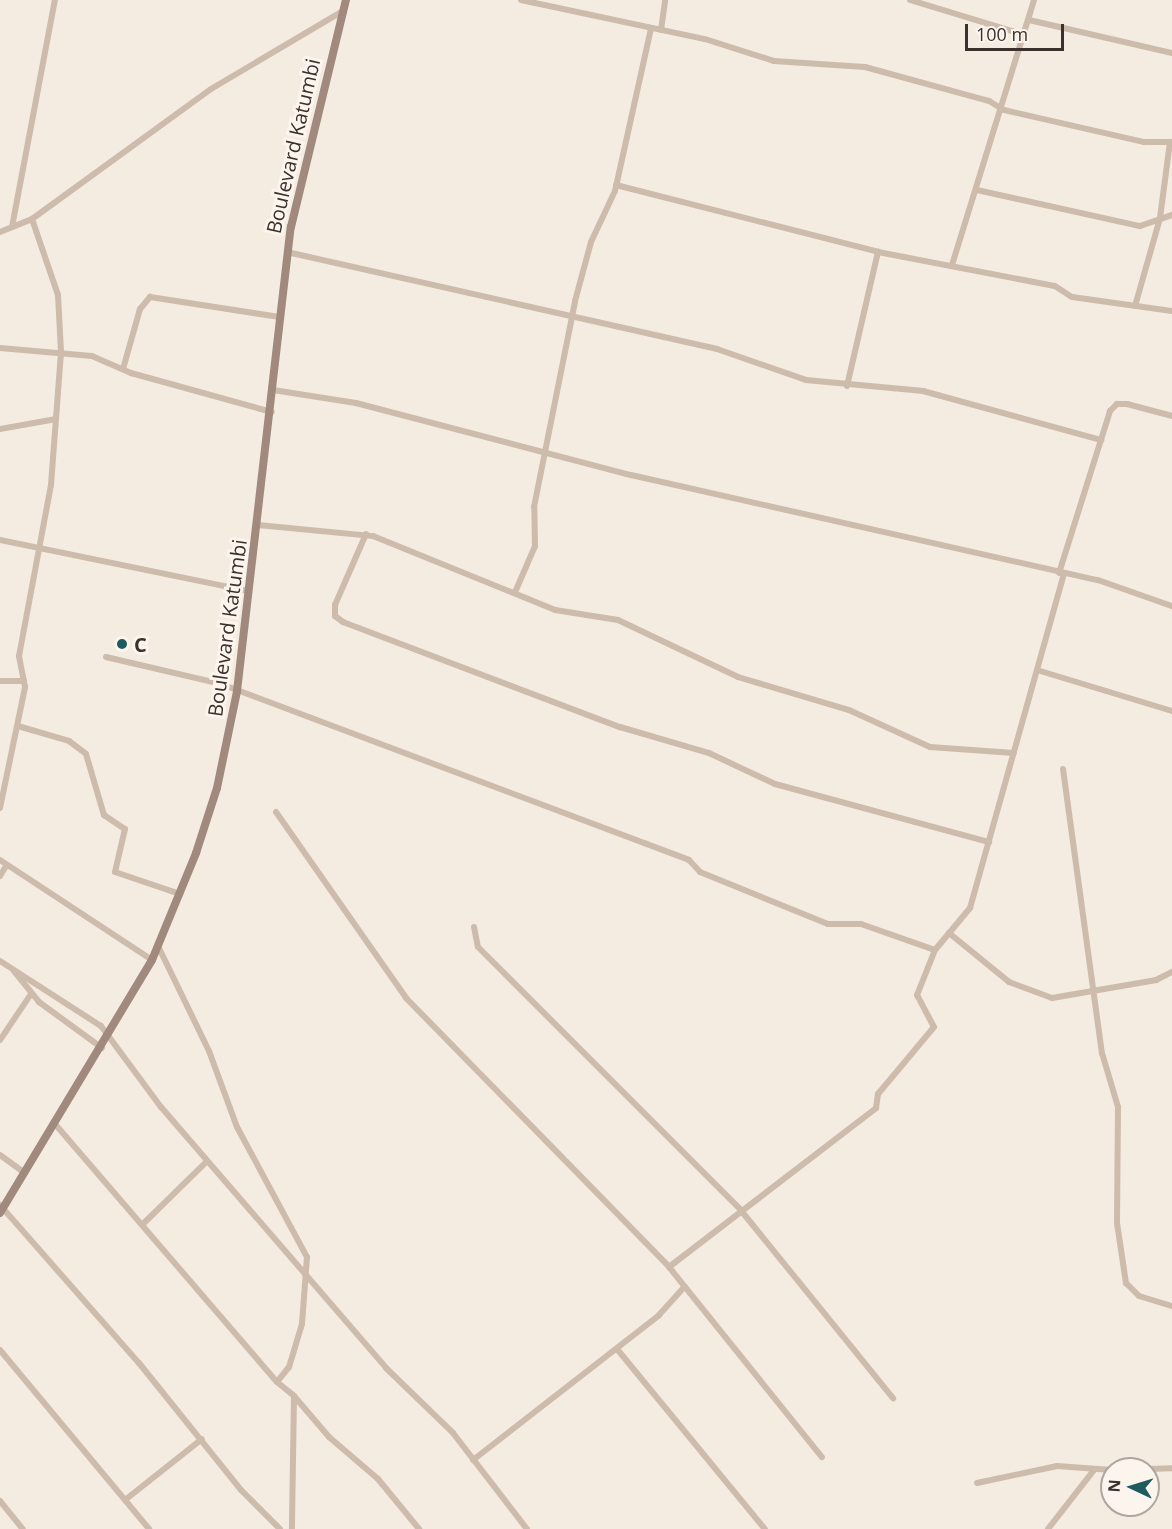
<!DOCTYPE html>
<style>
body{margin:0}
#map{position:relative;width:1172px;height:1529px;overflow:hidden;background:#f4ebe1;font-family:"Open Sans",sans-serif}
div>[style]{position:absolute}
.street>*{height:6px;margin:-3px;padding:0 3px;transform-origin:3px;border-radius:3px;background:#cdbbac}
.secondary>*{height:8px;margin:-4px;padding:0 4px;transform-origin:4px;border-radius:4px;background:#a18a7d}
.dots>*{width:16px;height:16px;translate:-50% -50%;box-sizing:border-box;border:3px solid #fbf5ee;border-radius:50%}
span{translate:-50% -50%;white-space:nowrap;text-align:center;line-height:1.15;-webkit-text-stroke:6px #fbf5ee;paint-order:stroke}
.street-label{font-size:20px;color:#3b302b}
.poi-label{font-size:20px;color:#3b302b;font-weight:700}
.left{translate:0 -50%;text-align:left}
.north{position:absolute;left:1100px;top:1457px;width:60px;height:60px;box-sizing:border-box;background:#fbf5ee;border:2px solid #aea6a0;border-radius:50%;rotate:274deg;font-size:16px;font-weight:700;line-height:24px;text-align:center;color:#3b302b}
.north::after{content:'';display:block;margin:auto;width:21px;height:27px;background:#1f5a5e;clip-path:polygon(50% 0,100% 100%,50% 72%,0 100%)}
.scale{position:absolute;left:965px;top:24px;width:99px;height:27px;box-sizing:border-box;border:3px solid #3b302b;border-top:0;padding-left:8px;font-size:18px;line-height:21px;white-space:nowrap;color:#3b302b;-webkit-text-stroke:4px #fbf5ee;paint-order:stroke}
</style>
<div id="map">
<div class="street">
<i style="left:521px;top:0;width:188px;rotate:12deg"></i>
<i style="left:705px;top:39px;width:72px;rotate:17.7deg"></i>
<i style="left:774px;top:61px;width:91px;rotate:3.8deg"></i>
<i style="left:865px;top:67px;width:129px;rotate:15.3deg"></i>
<i style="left:989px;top:101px;width:17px;rotate:31deg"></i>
<i style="left:1004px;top:110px;width:144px;rotate:12.9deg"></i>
<i style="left:1144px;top:142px;width:28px"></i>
<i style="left:910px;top:0;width:120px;rotate:16.9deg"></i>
<i style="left:1029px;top:20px;width:147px;rotate:13deg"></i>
<i style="left:661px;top:30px;width:30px;rotate:-82deg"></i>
<i style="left:616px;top:185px;width:270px;rotate:14.3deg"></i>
<i style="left:878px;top:252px;width:180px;rotate:10.9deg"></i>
<i style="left:1055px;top:286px;width:20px;rotate:33deg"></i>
<i style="left:1072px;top:297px;width:101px;rotate:8deg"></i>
<i style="left:977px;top:190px;width:167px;rotate:12.5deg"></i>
<i style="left:1140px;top:226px;width:34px;rotate:-19deg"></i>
<i style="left:12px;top:227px;width:231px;rotate:-79.3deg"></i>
<i style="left:0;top:232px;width:35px;rotate:-22deg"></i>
<i style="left:32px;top:219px;width:221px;rotate:-36deg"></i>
<i style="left:211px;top:89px;width:153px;rotate:-30.6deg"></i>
<i style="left:287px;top:252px;width:441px;rotate:12.7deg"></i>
<i style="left:717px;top:349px;width:94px;rotate:19.2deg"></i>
<i style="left:806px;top:380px;width:118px;rotate:5.4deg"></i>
<i style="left:923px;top:391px;width:185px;rotate:15.4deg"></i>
<i style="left:952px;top:265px;width:277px;rotate:-72.8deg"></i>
<i style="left:1135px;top:306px;width:91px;rotate:-74.1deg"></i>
<i style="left:1160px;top:218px;width:77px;rotate:-82.5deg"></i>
<i style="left:0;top:348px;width:92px;rotate:5deg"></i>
<i style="left:92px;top:356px;width:43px;rotate:23.6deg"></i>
<i style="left:131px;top:373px;width:146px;rotate:15.5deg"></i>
<i style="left:123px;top:369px;width:62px;rotate:-74.2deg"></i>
<i style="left:140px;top:309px;width:16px;rotate:-50deg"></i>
<i style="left:150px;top:297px;width:131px;rotate:8.8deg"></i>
<i style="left:847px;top:386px;width:138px;rotate:-77deg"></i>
<i style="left:273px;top:390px;width:84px;rotate:8.9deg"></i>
<i style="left:356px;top:403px;width:284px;rotate:14.7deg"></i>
<i style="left:631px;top:475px;width:479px;rotate:12.7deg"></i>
<i style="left:1098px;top:580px;width:78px;rotate:19.4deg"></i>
<i style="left:0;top:429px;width:57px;rotate:-10.1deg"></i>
<i style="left:258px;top:525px;width:116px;rotate:5.5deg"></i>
<i style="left:373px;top:536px;width:196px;rotate:22.1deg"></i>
<i style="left:555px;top:610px;width:64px;rotate:9deg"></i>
<i style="left:618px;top:620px;width:133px;rotate:25.4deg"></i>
<i style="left:738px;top:677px;width:116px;rotate:16.6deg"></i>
<i style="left:849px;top:710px;width:89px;rotate:24.6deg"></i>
<i style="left:930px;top:747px;width:84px;rotate:4.1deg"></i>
<i style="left:366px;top:534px;width:77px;rotate:113.6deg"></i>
<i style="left:335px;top:605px;width:11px;rotate:90deg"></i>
<i style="left:335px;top:616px;width:10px;rotate:37deg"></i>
<i style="left:343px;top:622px;width:296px;rotate:20.8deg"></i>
<i style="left:620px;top:727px;width:93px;rotate:16.3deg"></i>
<i style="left:709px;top:753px;width:73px;rotate:25.2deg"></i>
<i style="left:775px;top:784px;width:222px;rotate:15.2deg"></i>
<i style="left:0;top:540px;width:254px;rotate:11.6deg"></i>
<i style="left:1059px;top:573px;width:170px;rotate:-72.5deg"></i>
<i style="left:1110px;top:411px;width:10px;rotate:-45deg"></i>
<i style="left:1117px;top:404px;width:10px"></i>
<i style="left:1127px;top:404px;width:47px;rotate:14.9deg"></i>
<i style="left:516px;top:590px;width:48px;rotate:-66.6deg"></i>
<i style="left:535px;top:546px;width:39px;rotate:-91deg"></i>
<i style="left:534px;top:507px;width:210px;rotate:-78.7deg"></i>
<i style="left:575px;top:301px;width:61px;rotate:-74.8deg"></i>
<i style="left:591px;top:242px;width:56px;rotate:-64.8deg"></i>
<i style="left:615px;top:191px;width:166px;rotate:-77.5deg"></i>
<i style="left:106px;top:657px;width:118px;rotate:13.2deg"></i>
<i style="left:221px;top:684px;width:500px;rotate:20.6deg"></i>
<i style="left:689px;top:860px;width:16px;rotate:47deg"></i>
<i style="left:700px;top:872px;width:138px;rotate:22.1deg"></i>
<i style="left:828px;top:924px;width:33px"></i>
<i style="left:861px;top:924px;width:78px;rotate:19.4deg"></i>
<i style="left:1037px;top:670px;width:141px;rotate:16.9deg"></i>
<i style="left:0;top:681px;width:24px"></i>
<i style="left:18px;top:726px;width:53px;rotate:16.4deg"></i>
<i style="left:69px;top:741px;width:21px;rotate:37deg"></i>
<i style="left:86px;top:754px;width:64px;rotate:73.6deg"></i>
<i style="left:104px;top:815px;width:25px;rotate:34deg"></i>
<i style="left:125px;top:829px;width:44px;rotate:103.1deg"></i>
<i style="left:115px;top:872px;width:69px;rotate:18.7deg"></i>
<i style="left:1063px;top:769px;width:287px;rotate:82.2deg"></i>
<i style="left:1102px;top:1053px;width:56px;rotate:73.5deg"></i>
<i style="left:1118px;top:1107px;width:116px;rotate:90.5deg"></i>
<i style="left:1117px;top:1223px;width:61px;rotate:81.5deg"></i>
<i style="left:1126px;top:1283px;width:18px;rotate:45deg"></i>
<i style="left:1139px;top:1296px;width:34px;rotate:17deg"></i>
<i style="left:0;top:808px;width:124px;rotate:-78.3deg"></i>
<i style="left:25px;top:687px;width:32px;rotate:-101deg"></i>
<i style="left:19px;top:656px;width:174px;rotate:-79.4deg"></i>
<i style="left:51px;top:485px;width:133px;rotate:-85.7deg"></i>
<i style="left:61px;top:352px;width:57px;rotate:-93deg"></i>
<i style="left:58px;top:295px;width:80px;rotate:-108.9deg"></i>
<i style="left:276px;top:812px;width:227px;rotate:55deg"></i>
<i style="left:406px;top:998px;width:376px;rotate:45.6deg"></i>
<i style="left:669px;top:1267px;width:244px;rotate:51.2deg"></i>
<i style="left:0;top:860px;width:182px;rotate:33.3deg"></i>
<i style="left:0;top:876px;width:12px;rotate:-59deg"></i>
<i style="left:474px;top:927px;width:20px;rotate:79deg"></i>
<i style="left:478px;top:947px;width:369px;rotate:45deg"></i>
<i style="left:739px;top:1208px;width:245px;rotate:51deg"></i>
<i style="left:949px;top:933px;width:77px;rotate:39.2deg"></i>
<i style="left:1009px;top:982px;width:46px;rotate:20.4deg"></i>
<i style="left:1052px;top:998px;width:106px;rotate:-9.8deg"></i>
<i style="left:1156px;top:980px;width:18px;rotate:-27deg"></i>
<i style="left:158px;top:946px;width:117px;rotate:64.1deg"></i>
<i style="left:209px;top:1051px;width:81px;rotate:69.8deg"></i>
<i style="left:237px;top:1127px;width:148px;rotate:61.7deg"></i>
<i style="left:307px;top:1257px;width:67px;rotate:94.3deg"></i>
<i style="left:302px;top:1324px;width:45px;rotate:106.8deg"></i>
<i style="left:289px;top:1367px;width:19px;rotate:129deg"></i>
<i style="left:277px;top:1382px;width:22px;rotate:39deg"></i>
<i style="left:294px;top:1396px;width:133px;rotate:90.9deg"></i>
<i style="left:0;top:961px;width:120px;rotate:32.8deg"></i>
<i style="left:101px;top:1026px;width:101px;rotate:53.5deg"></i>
<i style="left:161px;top:1107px;width:345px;rotate:49.2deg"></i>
<i style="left:386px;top:1368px;width:93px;rotate:44.1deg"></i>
<i style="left:453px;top:1433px;width:121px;rotate:52.4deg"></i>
<i style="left:14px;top:971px;width:40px;rotate:51deg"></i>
<i style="left:39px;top:1002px;width:78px;rotate:36.1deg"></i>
<i style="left:0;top:1040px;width:55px;rotate:-56deg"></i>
<i style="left:55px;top:1124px;width:340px;rotate:49.3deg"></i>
<i style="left:0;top:1155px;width:31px;rotate:36deg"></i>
<i style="left:0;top:1205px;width:210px;rotate:48.7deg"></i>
<i style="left:139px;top:1363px;width:163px;rotate:51.2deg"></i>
<i style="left:241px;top:1490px;width:55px;rotate:45deg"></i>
<i style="left:145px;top:1222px;width:87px;rotate:-44.5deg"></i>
<i style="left:669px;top:1267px;width:261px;rotate:-37.5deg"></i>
<i style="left:876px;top:1108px;width:14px;rotate:-82deg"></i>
<i style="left:878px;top:1094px;width:87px;rotate:-50.1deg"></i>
<i style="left:934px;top:1027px;width:36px;rotate:-118deg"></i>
<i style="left:917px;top:995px;width:48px;rotate:-68.2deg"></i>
<i style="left:935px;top:950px;width:55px;rotate:-50.2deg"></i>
<i style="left:970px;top:908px;width:347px;rotate:-74.3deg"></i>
<i style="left:617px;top:1349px;width:233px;rotate:50.6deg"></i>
<i style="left:0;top:1350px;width:233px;rotate:50.2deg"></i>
<i style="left:294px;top:1396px;width:54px;rotate:49.5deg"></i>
<i style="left:329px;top:1437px;width:65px;rotate:40.6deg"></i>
<i style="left:378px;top:1479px;width:65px;rotate:50.6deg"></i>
<i style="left:473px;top:1460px;width:236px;rotate:-37.9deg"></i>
<i style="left:659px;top:1315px;width:38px;rotate:-48deg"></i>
<i style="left:1148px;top:1469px;width:24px;rotate:-2deg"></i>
<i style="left:977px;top:1483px;width:82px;rotate:-12deg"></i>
<i style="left:1057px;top:1466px;width:55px;rotate:4.2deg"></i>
<i style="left:125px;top:1500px;width:98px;rotate:-38.4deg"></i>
<i style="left:0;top:1501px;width:36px;rotate:51deg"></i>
<i style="left:1048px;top:1529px;width:75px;rotate:-52.1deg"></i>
</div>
<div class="secondary">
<i style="left:0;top:1213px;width:295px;rotate:-59deg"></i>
<i style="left:152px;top:960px;width:116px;rotate:-67.6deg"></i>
<i style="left:196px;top:853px;width:68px;rotate:-72.1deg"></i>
<i style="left:217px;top:788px;width:99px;rotate:-78.3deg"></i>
<i style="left:237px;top:691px;width:467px;rotate:-83.4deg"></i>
<i style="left:291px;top:227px;width:234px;rotate:-76.4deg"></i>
</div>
<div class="dots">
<i style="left:122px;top:644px;background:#1f5a5e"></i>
</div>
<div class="street-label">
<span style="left:293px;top:146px;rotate:-77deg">Boulevard Katumbi</span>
<span style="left:227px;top:628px;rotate:-82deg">Boulevard Katumbi</span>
</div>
<div class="poi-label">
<span class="left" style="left:134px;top:644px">C</span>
</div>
<div class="north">N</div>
<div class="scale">100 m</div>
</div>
